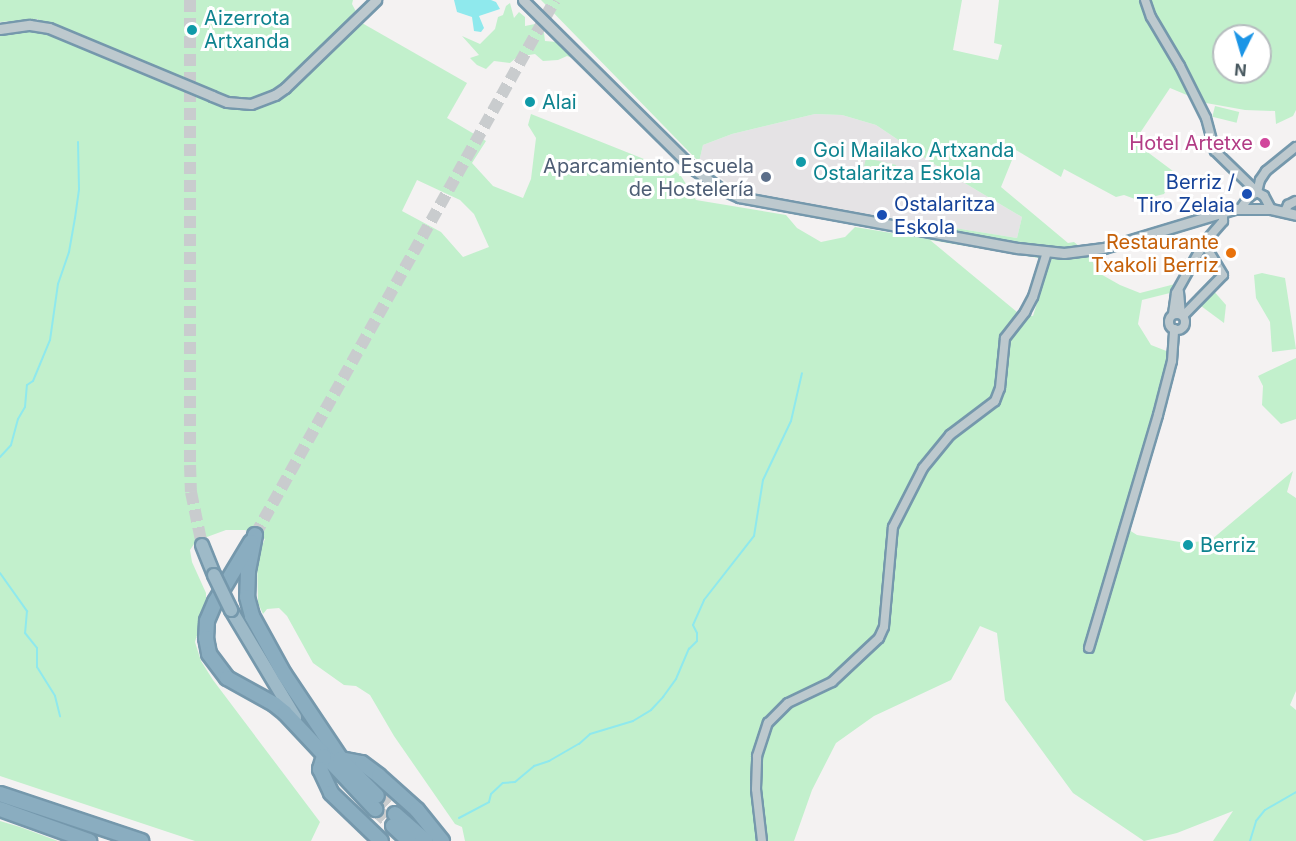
<!DOCTYPE html>
<meta charset="utf-8">
<style>
body{margin:0}
#map{position:relative;width:1296px;height:841px;overflow:hidden;background:#f4f2f2;font-family:Inter,sans-serif}
div>[style]{position:absolute}
.education>*{inset:0;background:#e5e3e5}
.green>*{inset:0;background:#c2f0cc;transform-origin:0 0}
.water>*{inset:0;background:#8fe9ed}
.stream>*{height:2px;margin:-1px;padding:0 1px;transform-origin:1px;border-radius:1px;background:#8fe9ed}
.trunk-tunnel>*{height:12px;margin-top:-6px;transform-origin:0;background:repeating-linear-gradient(90deg,#c9ccce 0 12px,transparent 0 18px)}
.motorway-tunnel>*{height:14px;margin-top:-7px;transform-origin:0;background:repeating-linear-gradient(90deg,#c9ccce 0 14px,transparent 0 21px)}
.roads{filter:drop-shadow(2px 0 #7598ac) drop-shadow(-2px 0 #7598ac) drop-shadow(0 2px #7598ac) drop-shadow(0 -2px #7598ac)}
.minor>*{height:8px;margin:-4px;padding:0 4px;transform-origin:4px;border-radius:4px;background:#bdc9ce}
.minor>.ring{margin:-4px;padding:0;box-sizing:content-box;background:none;border:8px solid #bdc9ce;border-radius:50%}
.tertiary>*{height:9px;margin:-4.5px;padding:0 4.5px;transform-origin:4.5px;border-radius:4.5px;background:#bdc9ce}
.trunk>*{height:12px;margin:-6px;padding:0 6px;transform-origin:6px;border-radius:6px;background:#9ebac8}
.motorway>*{height:14px;margin:-7px;padding:0 7px;transform-origin:7px;border-radius:7px;background:#8aadc0}
.bridges{filter:drop-shadow(2px 0 #7598ac) drop-shadow(-2px 0 #7598ac) drop-shadow(0 2px #7598ac) drop-shadow(0 -2px #7598ac)}
.trunk-bridge>*{height:12px;margin:-6px;padding:0 6px;transform-origin:6px;border-radius:6px;background:#9ebac8}
.dots>*{width:16px;height:16px;translate:-50% -50%;box-sizing:border-box;border:3px solid #fff;border-radius:50%}
span{translate:-50% -50%;white-space:nowrap;text-align:center;line-height:1.15;-webkit-text-stroke:6px #fff;paint-order:stroke}
.culture-label{font-size:20px;color:#0d838f}
.left{translate:0 -50%;text-align:left}
.hotel-label{font-size:20px;color:#b23c85}
.right{translate:-100% -50%;text-align:right}
.service-label{font-size:20px;color:#4e5e75}
.transit-label{font-size:20px;color:#164399}
.food-label{font-size:20px;color:#c56008}
.north{position:absolute;left:1212px;top:24px;width:60px;height:60px;box-sizing:border-box;background:#fff;border:2px solid #b6bdbf;border-radius:50%;rotate:185deg;font-size:16px;font-weight:700;line-height:24px;text-align:center;color:#495960}
.north::after{content:'';display:block;margin:auto;width:21px;height:27px;background:#1b95e6;clip-path:polygon(50% 0,100% 100%,50% 72%,0 100%)}
</style>
<div id="map">
<div class="education">
<i style="clip-path:polygon(815px 114px,842px 115px,876px 125px,946px 172px,1022px 217px,1017px 238px,755px 196px,729px 184px,699px 162px,703px 145px,732px 134px)"></i>
</div>
<div class="green">
<i style="clip-path:polygon(evenodd,0 0,353px 0,352px 4px,362px 23px,467px 83px,447px 118px,486px 141px,472px 163px,493px 186px,523px 198px,531px 179px,536px 138px,528px 125px,531px 114px,649px 161px,670px 167px,681px 176px,696px 200px,786px 215px,797px 228px,821px 242px,845px 237px,855px 227px,928px 239px,936px 225px,1017px 238px,1022px 217px,946px 172px,876px 125px,842px 115px,815px 114px,732px 134px,703px 145px,699px 162px,541px 0,962px 0,953px 50px,998px 60px,1002px 45px,994px 43px,999px 0,1296px 0,1296px 110px,1293px 116px,1276px 124px,1275px 111px,1245px 110px,1206px 103px,1170px 88px,1134px 142px,1189px 183px,1169px 185px,1164px 194px,1148px 198px,1135px 199px,1124px 195px,1116px 197px,1064px 169px,1061px 177px,1016px 150px,1001px 187px,1068px 243px,1074px 242px,1090px 255px,1097px 272px,1120px 285px,1140px 293px,1179px 283px,1174px 292px,1142px 300px,1138px 324px,1151px 345px,1169px 352px,1121px 525px,1137px 535px,1186px 543px,1211px 540px,1293px 471px,1287px 492px,1296px 498px,1296px 691px,1290px 705px,1296px 710px,1296px 841px,1213px 841px,1233px 811px,1177px 833px,1144px 841px,1073px 793px,1005px 700px,997px 633px,980px 626px,951px 680px,874px 716px,836px 743px,812px 790px,794px 841px,465px 841px,462px 827px,455px 824px,394px 736px,370px 695px,356px 686px,344px 685px,313px 663px,287px 616px,279px 608px,267px 609px,263px 614px,258px 603px,257px 556px,265px 539px,245px 530px,226px 530px,196px 541px,190px 550px,192px 562px,206px 593px,206px 604px,195px 642px,201px 661px,213px 680px,320px 822px,311px 841px,195px 841px,0 776px,0 35px,39px 30px,38px 19px,0 22px,0 0,1224px 36px,1260px 36px,1260px 72px,1224px 72px,1224px 36px,0 0,417px 180px,460px 200px,474px 214px,489px 247px,463px 257px,441px 232px,402px 211px,417px 180px,0 0,930px 240px,1050px 260px,1033px 316px,1017px 312px,930px 240px)"></i>
<i style="clip-path:polygon(510px 3px,514px 18px,519px 12px,525px 17px,525px 26px,535px 24px,544px 33px,545px 41px,557px 42px,577px 60px,567px 56px,558px 60px,543px 61px,535px 54px,517px 57px,510px 63px,494px 61px,486px 69px,477px 65px,470px 58px,479px 55px,462px 36px,480px 44px,495px 29px,498px 17px,503px 15px,506px 6px)"></i>
<i style="left:1215px;top:106px;width:25px;height:11px;rotate:14deg"></i>
<i style="left:866px;top:158px;width:31px;height:18px;rotate:13deg"></i>
<i style="clip-path:polygon(1262px 273px,1285px 278px,1296px 349px,1272px 352px,1270px 322px,1256px 298px,1254px 275px)"></i>
<i style="clip-path:polygon(1212px 289px,1226px 305px,1224px 323px,1197px 303px)"></i>
<i style="clip-path:polygon(1296px 358px,1296px 419px,1281px 424px,1262px 405px,1263px 386px,1258px 376px)"></i>
<i style="clip-path:polygon(0 821px,20px 827px,58px 841px,0 841px)"></i>
</div>
<div class="water">
<i style="clip-path:polygon(454px 0,491px 0,496px 2px,500px 9px,479px 16px,484px 28px,481px 32px,474px 31px,472px 17px,457px 12px)"></i>
</div>
<div class="stream">
<i style="left:0;top:457px;width:16px;rotate:-47deg"></i>
<i style="left:11px;top:445px;width:27px;rotate:-75deg"></i>
<i style="left:18px;top:419px;width:14px;rotate:-60deg"></i>
<i style="left:25px;top:407px;width:22px;rotate:-85deg"></i>
<i style="left:27px;top:385px;width:7px;rotate:-34deg"></i>
<i style="left:33px;top:381px;width:44px;rotate:-67.5deg"></i>
<i style="left:50px;top:340px;width:57px;rotate:-81.9deg"></i>
<i style="left:58px;top:284px;width:34px;rotate:-71deg"></i>
<i style="left:69px;top:252px;width:35px;rotate:-80deg"></i>
<i style="left:75px;top:218px;width:29px;rotate:-82deg"></i>
<i style="left:79px;top:189px;width:47px;rotate:-91.2deg"></i>
<i style="left:0;top:573px;width:47px;rotate:54.6deg"></i>
<i style="left:27px;top:611px;width:22px;rotate:95deg"></i>
<i style="left:25px;top:633px;width:19px;rotate:51deg"></i>
<i style="left:37px;top:648px;width:19px;rotate:90deg"></i>
<i style="left:37px;top:667px;width:34px;rotate:58deg"></i>
<i style="left:55px;top:696px;width:21px;rotate:76deg"></i>
<i style="left:459px;top:818px;width:34px;rotate:-28deg"></i>
<i style="left:489px;top:802px;width:8px;rotate:-76deg"></i>
<i style="left:491px;top:794px;width:16px;rotate:-43deg"></i>
<i style="left:503px;top:783px;width:12px;rotate:-5deg"></i>
<i style="left:515px;top:782px;width:25px;rotate:-40deg"></i>
<i style="left:534px;top:766px;width:16px;rotate:-18deg"></i>
<i style="left:549px;top:761px;width:34px;rotate:-30deg"></i>
<i style="left:579px;top:744px;width:15px;rotate:-42deg"></i>
<i style="left:590px;top:734px;width:45px;rotate:-16.8deg"></i>
<i style="left:633px;top:721px;width:21px;rotate:-31deg"></i>
<i style="left:651px;top:710px;width:18px;rotate:-47deg"></i>
<i style="left:663px;top:697px;width:22px;rotate:-54deg"></i>
<i style="left:676px;top:679px;width:33px;rotate:-67deg"></i>
<i style="left:689px;top:649px;width:11px;rotate:-45deg"></i>
<i style="left:697px;top:641px;width:8px;rotate:-90deg"></i>
<i style="left:697px;top:633px;width:9px;rotate:-117deg"></i>
<i style="left:693px;top:625px;width:27px;rotate:-66deg"></i>
<i style="left:704px;top:600px;width:81px;rotate:-52deg"></i>
<i style="left:754px;top:536px;width:57px;rotate:-80.9deg"></i>
<i style="left:763px;top:480px;width:65px;rotate:-64.6deg"></i>
<i style="left:791px;top:421px;width:49px;rotate:-77.1deg"></i>
<i style="left:1250px;top:841px;width:21px;rotate:-73deg"></i>
<i style="left:1256px;top:821px;width:14px;rotate:-51deg"></i>
<i style="left:1265px;top:810px;width:36px;rotate:-30deg"></i>
</div>
<div class="trunk-tunnel">
<i style="left:190px;top:0;width:465px;rotate:90deg"></i>
<i style="left:190px;top:465px;width:27px;rotate:88deg"></i>
<i style="left:191px;top:492px;width:54px;rotate:78.3deg"></i>
<i style="left:255px;top:535px;width:613px;rotate:-60.72deg"></i>
</div>
<div class="motorway-tunnel">
<i style="left:377px;top:796px;width:25px;rotate:45deg"></i>
<i style="left:375px;top:809px;width:25px;rotate:43deg"></i>
</div>
<div class="roads">
<div class="minor">
<i style="left:1145px;top:0;width:18px;rotate:71deg"></i>
<i style="left:1151px;top:17px;width:57px;rotate:59.4deg"></i>
<i style="left:1180px;top:66px;width:58px;rotate:63.4deg"></i>
<i style="left:1206px;top:118px;width:34px;rotate:75deg"></i>
<i style="left:1215px;top:151px;width:59px;rotate:44.3deg"></i>
<i style="left:1257px;top:192px;width:12px;rotate:-76deg"></i>
<i style="left:1260px;top:180px;width:11px;rotate:-56deg"></i>
<i style="left:1266px;top:171px;width:38px;rotate:-39deg"></i>
<i style="left:1241px;top:208px;width:14px;rotate:-54deg"></i>
<i style="left:1249px;top:197px;width:9px;rotate:-32deg"></i>
<i style="left:1257px;top:192px;width:8px;rotate:30deg"></i>
<i style="left:1264px;top:196px;width:15px;rotate:62deg"></i>
<i style="left:1285px;top:211px;width:7px;rotate:-63deg"></i>
<i style="left:1288px;top:205px;width:9px;rotate:-27deg"></i>
<i style="left:1179px;top:292px;width:22px;rotate:85deg"></i>
<i class="ring" style="left:1169px;top:314px;width:8px;height:8px"></i>
<i style="left:1173px;top:314px;width:21px;rotate:-82deg"></i>
<i style="left:1176px;top:293px;width:57px;rotate:-60.8deg"></i>
<i style="left:1204px;top:243px;width:29px;rotate:-49deg"></i>
<i style="left:1223px;top:221px;width:9px;rotate:-90deg"></i>
<i style="left:1183px;top:316px;width:57px;rotate:-45.7deg"></i>
<i style="left:1223px;top:275px;width:37px;rotate:-121deg"></i>
<i style="left:1089px;top:648px;width:243px;rotate:-73.5deg"></i>
<i style="left:1158px;top:415px;width:56px;rotate:-75.5deg"></i>
<i style="left:1172px;top:361px;width:32px;rotate:-86deg"></i>
<i style="left:762px;top:841px;width:52px;rotate:-96.6deg"></i>
<i style="left:756px;top:789px;width:33px;rotate:-88deg"></i>
<i style="left:757px;top:756px;width:35px;rotate:-72deg"></i>
<i style="left:768px;top:723px;width:28px;rotate:-45deg"></i>
<i style="left:788px;top:703px;width:49px;rotate:-25.5deg"></i>
<i style="left:832px;top:682px;width:64px;rotate:-43.1deg"></i>
<i style="left:879px;top:638px;width:12px;rotate:-66deg"></i>
<i style="left:884px;top:627px;width:100px;rotate:-84.9deg"></i>
<i style="left:893px;top:527px;width:66px;rotate:-63deg"></i>
<i style="left:923px;top:468px;width:43px;rotate:-50.7deg"></i>
<i style="left:950px;top:435px;width:56px;rotate:-37.1deg"></i>
<i style="left:995px;top:401px;width:14px;rotate:-69deg"></i>
<i style="left:1000px;top:388px;width:50px;rotate:-84.3deg"></i>
<i style="left:1005px;top:338px;width:33px;rotate:-52deg"></i>
<i style="left:1025px;top:312px;width:17px;rotate:-62deg"></i>
<i style="left:1033px;top:297px;width:47px;rotate:-72.7deg"></i>
</div>
<div class="tertiary">
<i style="left:523px;top:0;width:242px;rotate:44.7deg"></i>
<i style="left:695px;top:170px;width:32px;rotate:36deg"></i>
<i style="left:721px;top:189px;width:20px;rotate:24deg"></i>
<i style="left:739px;top:197px;width:284px;rotate:10.4deg"></i>
<i style="left:1018px;top:248px;width:46px;rotate:6.2deg"></i>
<i style="left:1064px;top:253px;width:40px;rotate:-7.1deg"></i>
<i style="left:1104px;top:248px;width:136px;rotate:-16.7deg"></i>
<i style="left:1234px;top:209px;width:37px"></i>
<i style="left:1271px;top:209px;width:26px;rotate:13deg"></i>
<i style="left:0;top:29px;width:30px;rotate:-8deg"></i>
<i style="left:30px;top:25px;width:19px;rotate:9deg"></i>
<i style="left:49px;top:28px;width:177px;rotate:22.6deg"></i>
<i style="left:212px;top:96px;width:16px;rotate:22deg"></i>
<i style="left:227px;top:102px;width:24px;rotate:5deg"></i>
<i style="left:251px;top:104px;width:26px;rotate:-21deg"></i>
<i style="left:275px;top:95px;width:12px;rotate:-35deg"></i>
<i style="left:285px;top:88px;width:127px;rotate:-44deg"></i>
</div>
<div class="trunk">
<i style="left:202px;top:545px;width:32px;rotate:68deg"></i>
<i style="left:231px;top:610px;width:125px;rotate:59.1deg"></i>
</div>
<div class="motorway">
<i style="left:255px;top:535px;width:38px;rotate:101deg"></i>
<i style="left:248px;top:572px;width:25px;rotate:92deg"></i>
<i style="left:247px;top:597px;width:20px;rotate:75deg"></i>
<i style="left:252px;top:616px;width:66px;rotate:61.1deg"></i>
<i style="left:284px;top:674px;width:102px;rotate:56.2deg"></i>
<i style="left:341px;top:759px;width:21px;rotate:11deg"></i>
<i style="left:362px;top:763px;width:21px;rotate:37deg"></i>
<i style="left:379px;top:776px;width:51px;rotate:41.8deg"></i>
<i style="left:417px;top:810px;width:40px;rotate:51deg"></i>
<i style="left:251px;top:542px;width:70px;rotate:121deg"></i>
<i style="left:215px;top:602px;width:21px;rotate:113deg"></i>
<i style="left:207px;top:621px;width:17px;rotate:93deg"></i>
<i style="left:206px;top:638px;width:16px;rotate:79deg"></i>
<i style="left:209px;top:654px;width:30px;rotate:53deg"></i>
<i style="left:227px;top:678px;width:54px;rotate:29deg"></i>
<i style="left:274px;top:704px;width:14px;rotate:39deg"></i>
<i style="left:285px;top:713px;width:132px;rotate:46.8deg"></i>
<i style="left:324px;top:756px;width:14px;rotate:107deg"></i>
<i style="left:320px;top:769px;width:26px;rotate:65deg"></i>
<i style="left:331px;top:793px;width:69px;rotate:43.8deg"></i>
<i style="left:340px;top:759px;width:52px;rotate:45deg"></i>
<i style="left:0;top:794px;width:149px;rotate:18.4deg"></i>
<i style="left:0;top:809px;width:95px;rotate:19.8deg"></i>
<i style="left:395px;top:814px;width:41px;rotate:41.1deg"></i>
<i style="left:393px;top:826px;width:22px;rotate:43deg"></i>
</div>
</div>
<div class="bridges">
<div class="trunk-bridge">
<i style="left:214px;top:575px;width:39px;rotate:64deg"></i>
</div>
</div>
<div class="dots">
<i style="left:192px;top:30px;background:#0f9aa8"></i>
<i style="left:530px;top:102px;background:#0f9aa8"></i>
<i style="left:1265px;top:143px;background:#d1479c"></i>
<i style="left:801px;top:162px;background:#0f9aa8"></i>
<i style="left:766px;top:177px;background:#5c6f8a"></i>
<i style="left:1247px;top:194px;background:#1a4fb4"></i>
<i style="left:882px;top:215px;background:#1a4fb4"></i>
<i style="left:1231px;top:253px;background:#e8710a"></i>
<i style="left:1188px;top:545px;background:#0f9aa8"></i>
</div>
<div class="culture-label">
<span class="left" style="left:204px;top:30px">Aizerrota<br>Artxanda</span>
<span class="left" style="left:542px;top:102px">Alai</span>
<span class="left" style="left:813px;top:162px">Goi Mailako Artxanda<br>Ostalaritza Eskola</span>
<span class="left" style="left:1200px;top:545px">Berriz</span>
</div>
<div class="hotel-label">
<span class="right" style="left:1253px;top:143px">Hotel Artetxe</span>
</div>
<div class="service-label">
<span class="right" style="left:754px;top:178px">Aparcamiento Escuela<br>de Hostelería</span>
</div>
<div class="transit-label">
<span class="right" style="left:1235px;top:194px">Berriz /<br>Tiro Zelaia</span>
<span class="left" style="left:894px;top:216px">Ostalaritza<br>Eskola</span>
</div>
<div class="food-label">
<span class="right" style="left:1219px;top:254px">Restaurante<br>Txakoli Berriz</span>
</div>
<div class="north">N</div>
</div>
